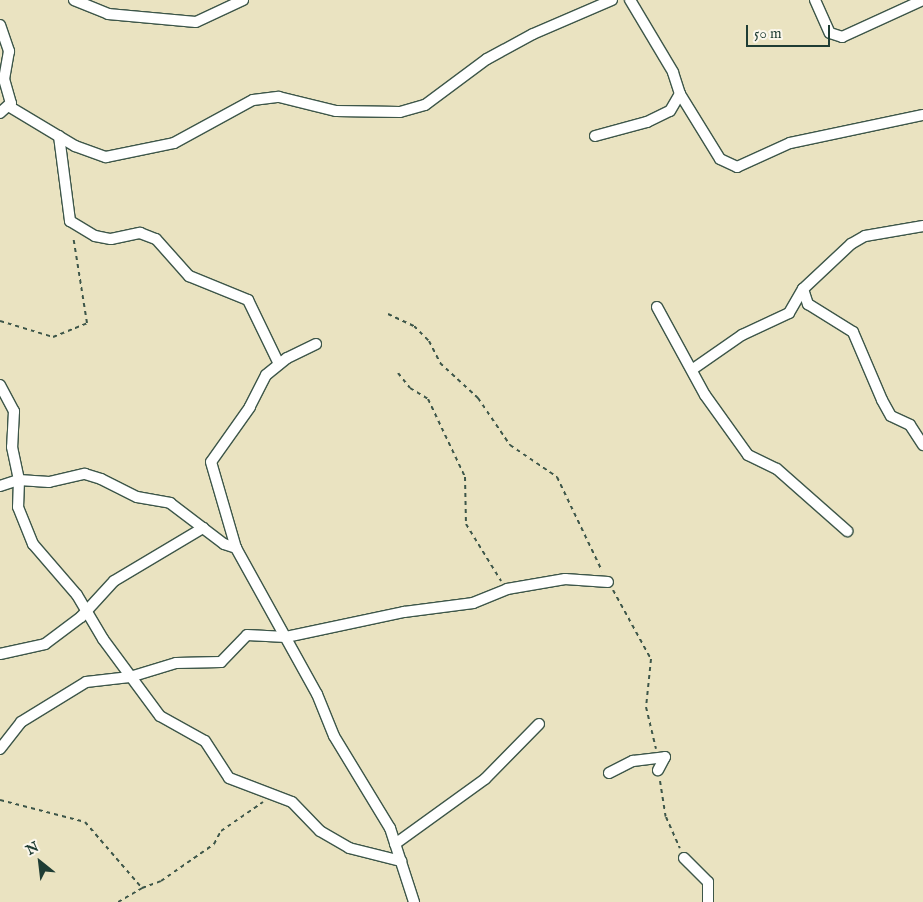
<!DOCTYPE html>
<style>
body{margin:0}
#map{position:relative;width:923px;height:902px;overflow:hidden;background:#eae3c1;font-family:"IM FELL English",serif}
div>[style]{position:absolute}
.path>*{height:2px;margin-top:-1px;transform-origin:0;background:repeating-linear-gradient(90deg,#3d5649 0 4px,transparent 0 8px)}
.roads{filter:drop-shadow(1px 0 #3d5649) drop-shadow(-1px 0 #3d5649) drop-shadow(0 1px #3d5649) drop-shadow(0 -1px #3d5649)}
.street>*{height:10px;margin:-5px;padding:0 5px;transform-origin:5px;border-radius:5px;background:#fff}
span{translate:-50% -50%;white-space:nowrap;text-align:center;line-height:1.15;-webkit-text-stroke:4px #fbf7ec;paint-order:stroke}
.north{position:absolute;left:15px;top:837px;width:50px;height:50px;-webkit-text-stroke:4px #fbf7ec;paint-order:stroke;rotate:331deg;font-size:14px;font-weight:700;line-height:20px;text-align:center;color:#1f3d34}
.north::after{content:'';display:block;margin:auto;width:18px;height:22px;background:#1f3d34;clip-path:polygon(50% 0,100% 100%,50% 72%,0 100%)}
.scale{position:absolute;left:746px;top:25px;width:84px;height:22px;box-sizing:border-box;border:2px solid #1f3d34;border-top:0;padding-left:6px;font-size:15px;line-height:18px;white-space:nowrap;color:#1f3d34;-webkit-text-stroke:4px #fbf7ec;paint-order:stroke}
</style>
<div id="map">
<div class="path">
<i style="left:388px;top:314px;width:29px;rotate:25deg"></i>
<i style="left:414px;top:326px;width:21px;rotate:45deg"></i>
<i style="left:429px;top:341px;width:25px;rotate:63deg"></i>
<i style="left:440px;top:363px;width:52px;rotate:42.6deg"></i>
<i style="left:478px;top:398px;width:57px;rotate:55.8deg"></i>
<i style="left:510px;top:445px;width:57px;rotate:34.2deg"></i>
<i style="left:557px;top:477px;width:104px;rotate:64.4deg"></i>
<i style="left:0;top:321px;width:55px;rotate:16.8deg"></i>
<i style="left:53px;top:337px;width:37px;rotate:-22deg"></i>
<i style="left:87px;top:323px;width:88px;rotate:-99.1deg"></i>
<i style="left:398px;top:373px;width:19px;rotate:51deg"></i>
<i style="left:410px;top:388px;width:21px;rotate:31deg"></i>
<i style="left:428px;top:399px;width:86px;rotate:64.6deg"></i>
<i style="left:465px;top:477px;width:47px;rotate:88.8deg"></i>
<i style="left:466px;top:524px;width:67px;rotate:58.4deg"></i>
<i style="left:613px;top:590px;width:79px;rotate:61.2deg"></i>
<i style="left:651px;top:659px;width:48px;rotate:95.9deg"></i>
<i style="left:646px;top:707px;width:43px;rotate:76.6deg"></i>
<i style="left:660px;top:781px;width:36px;rotate:81deg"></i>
<i style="left:666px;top:817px;width:34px;rotate:66deg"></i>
<i style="left:0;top:800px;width:88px;rotate:14.5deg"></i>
<i style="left:85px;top:822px;width:87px;rotate:49.2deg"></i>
<i style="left:142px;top:888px;width:20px;rotate:-20deg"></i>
<i style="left:161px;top:881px;width:65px;rotate:-34.9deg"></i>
<i style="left:214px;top:844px;width:15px;rotate:-62deg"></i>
<i style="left:221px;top:831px;width:51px;rotate:-34.6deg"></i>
<i style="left:118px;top:902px;width:28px;rotate:-30deg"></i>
</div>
<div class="roads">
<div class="street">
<i style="left:74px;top:0;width:37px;rotate:22deg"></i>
<i style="left:108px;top:14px;width:88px;rotate:5.2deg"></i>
<i style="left:196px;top:22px;width:52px;rotate:-25.1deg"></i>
<i style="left:815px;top:0;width:36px;rotate:66deg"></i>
<i style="left:830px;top:33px;width:13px;rotate:18deg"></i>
<i style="left:842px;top:37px;width:89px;rotate:-24.6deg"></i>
<i style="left:0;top:25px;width:28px;rotate:71deg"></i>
<i style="left:9px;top:51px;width:28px;rotate:100deg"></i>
<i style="left:4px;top:79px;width:25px;rotate:74deg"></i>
<i style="left:11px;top:103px;width:15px;rotate:138deg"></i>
<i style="left:680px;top:94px;width:76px;rotate:58.4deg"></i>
<i style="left:720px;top:159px;width:19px;rotate:25deg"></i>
<i style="left:737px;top:167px;width:58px;rotate:-24.4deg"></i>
<i style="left:790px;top:143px;width:136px;rotate:-11.9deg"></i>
<i style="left:10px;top:107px;width:76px;rotate:31deg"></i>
<i style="left:75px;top:146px;width:33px;rotate:20deg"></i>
<i style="left:106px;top:157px;width:69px;rotate:-11.6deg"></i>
<i style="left:174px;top:143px;width:90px;rotate:-28.6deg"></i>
<i style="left:253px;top:100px;width:26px;rotate:-7deg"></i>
<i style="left:279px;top:97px;width:59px;rotate:13.8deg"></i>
<i style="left:336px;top:111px;width:64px;rotate:0.9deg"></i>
<i style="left:400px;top:112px;width:26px;rotate:-16deg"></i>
<i style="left:425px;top:105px;width:77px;rotate:-36.6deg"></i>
<i style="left:487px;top:59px;width:52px;rotate:-28.5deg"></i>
<i style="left:533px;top:34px;width:86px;rotate:-23.3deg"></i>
<i style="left:59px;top:136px;width:86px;rotate:82.6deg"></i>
<i style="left:70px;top:221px;width:29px;rotate:31deg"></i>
<i style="left:95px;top:236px;width:16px;rotate:11deg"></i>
<i style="left:111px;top:239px;width:30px;rotate:-12deg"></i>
<i style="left:140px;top:233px;width:17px;rotate:21deg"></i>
<i style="left:156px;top:239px;width:50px;rotate:48.3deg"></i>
<i style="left:189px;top:276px;width:64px;rotate:22.1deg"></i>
<i style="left:248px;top:300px;width:71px;rotate:64.2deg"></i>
<i style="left:595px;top:136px;width:54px;rotate:-15.1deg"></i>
<i style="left:647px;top:122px;width:25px;rotate:-26deg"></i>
<i style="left:670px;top:111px;width:20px;rotate:-60deg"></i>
<i style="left:680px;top:94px;width:23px;rotate:-108deg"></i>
<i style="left:673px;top:72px;width:84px;rotate:-120.8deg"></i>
<i style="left:803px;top:289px;width:16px;rotate:72deg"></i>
<i style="left:808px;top:304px;width:53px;rotate:31.9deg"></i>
<i style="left:853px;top:332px;width:74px;rotate:66.9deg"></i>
<i style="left:882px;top:400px;width:18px;rotate:61deg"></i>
<i style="left:891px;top:416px;width:21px;rotate:25deg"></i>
<i style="left:910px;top:425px;width:24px;rotate:57deg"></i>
<i style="left:657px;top:307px;width:100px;rotate:61.4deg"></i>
<i style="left:705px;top:395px;width:74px;rotate:54.4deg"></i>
<i style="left:748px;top:455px;width:32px;rotate:26deg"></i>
<i style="left:777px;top:469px;width:94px;rotate:41.5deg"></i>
<i style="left:316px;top:344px;width:32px;rotate:154deg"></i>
<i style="left:287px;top:358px;width:27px;rotate:141deg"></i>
<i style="left:266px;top:375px;width:36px;rotate:117deg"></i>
<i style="left:250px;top:407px;width:67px;rotate:125.3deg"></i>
<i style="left:211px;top:462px;width:90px;rotate:73.8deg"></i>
<i style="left:236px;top:548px;width:167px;rotate:61deg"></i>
<i style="left:317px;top:694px;width:45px;rotate:68deg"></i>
<i style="left:334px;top:736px;width:108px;rotate:58.7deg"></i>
<i style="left:390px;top:828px;width:78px;rotate:72deg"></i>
<i style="left:693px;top:369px;width:60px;rotate:-34.8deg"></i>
<i style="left:742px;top:335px;width:52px;rotate:-25.1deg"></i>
<i style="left:789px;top:313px;width:28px;rotate:-60deg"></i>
<i style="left:803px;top:289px;width:66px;rotate:-43.2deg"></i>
<i style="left:851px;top:244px;width:16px;rotate:-30deg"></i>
<i style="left:865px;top:236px;width:59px;rotate:-9.8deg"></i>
<i style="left:0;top:385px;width:30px;rotate:62deg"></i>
<i style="left:14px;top:411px;width:36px;rotate:93deg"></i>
<i style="left:12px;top:447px;width:34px;rotate:78deg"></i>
<i style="left:19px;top:480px;width:30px;rotate:4deg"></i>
<i style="left:49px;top:482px;width:37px;rotate:-13deg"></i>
<i style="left:85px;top:474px;width:17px;rotate:17deg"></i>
<i style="left:101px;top:479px;width:40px;rotate:26.6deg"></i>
<i style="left:137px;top:497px;width:34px;rotate:10deg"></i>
<i style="left:170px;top:503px;width:68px;rotate:37.2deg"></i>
<i style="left:224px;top:544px;width:13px;rotate:18deg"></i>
<i style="left:0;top:486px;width:20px;rotate:-18deg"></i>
<i style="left:19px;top:480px;width:27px;rotate:92deg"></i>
<i style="left:18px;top:507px;width:40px;rotate:68deg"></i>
<i style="left:33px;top:544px;width:67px;rotate:49.2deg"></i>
<i style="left:77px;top:595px;width:51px;rotate:59.4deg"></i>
<i style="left:103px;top:639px;width:96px;rotate:53.5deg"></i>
<i style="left:160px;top:716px;width:51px;rotate:29.1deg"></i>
<i style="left:205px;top:741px;width:44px;rotate:57deg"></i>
<i style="left:229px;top:778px;width:67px;rotate:20.9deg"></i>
<i style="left:292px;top:802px;width:40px;rotate:46deg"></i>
<i style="left:320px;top:831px;width:34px;rotate:30deg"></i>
<i style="left:349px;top:848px;width:54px;rotate:14deg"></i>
<i style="left:0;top:654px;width:46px;rotate:-12.5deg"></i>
<i style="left:45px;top:644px;width:45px;rotate:-36.9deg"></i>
<i style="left:81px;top:617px;width:49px;rotate:-47.5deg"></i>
<i style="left:114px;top:581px;width:104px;rotate:-30.8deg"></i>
<i style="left:0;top:749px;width:34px;rotate:-52deg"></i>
<i style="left:21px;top:722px;width:76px;rotate:-31.6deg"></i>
<i style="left:86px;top:682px;width:44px;rotate:-6.5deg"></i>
<i style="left:130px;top:677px;width:48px;rotate:-16.9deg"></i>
<i style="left:176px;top:663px;width:45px;rotate:-1.3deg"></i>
<i style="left:221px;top:662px;width:37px;rotate:-46deg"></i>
<i style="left:247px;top:635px;width:39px;rotate:3deg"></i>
<i style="left:286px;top:637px;width:121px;rotate:-12deg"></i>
<i style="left:404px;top:612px;width:70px;rotate:-7.4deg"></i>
<i style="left:473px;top:603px;width:37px;rotate:-22deg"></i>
<i style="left:507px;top:589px;width:59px;rotate:-9.8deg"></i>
<i style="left:565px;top:579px;width:43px;rotate:4deg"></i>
<i style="left:609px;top:773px;width:27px;rotate:-27deg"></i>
<i style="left:633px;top:761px;width:32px;rotate:-7deg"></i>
<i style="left:665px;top:757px;width:15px;rotate:118deg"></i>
<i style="left:395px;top:844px;width:111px;rotate:-35.8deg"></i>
<i style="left:485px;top:779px;width:77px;rotate:-45.5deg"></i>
<i style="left:684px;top:858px;width:34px;rotate:45deg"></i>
<i style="left:708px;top:882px;width:20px;rotate:90deg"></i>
</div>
</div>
<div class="north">N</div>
<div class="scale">50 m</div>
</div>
